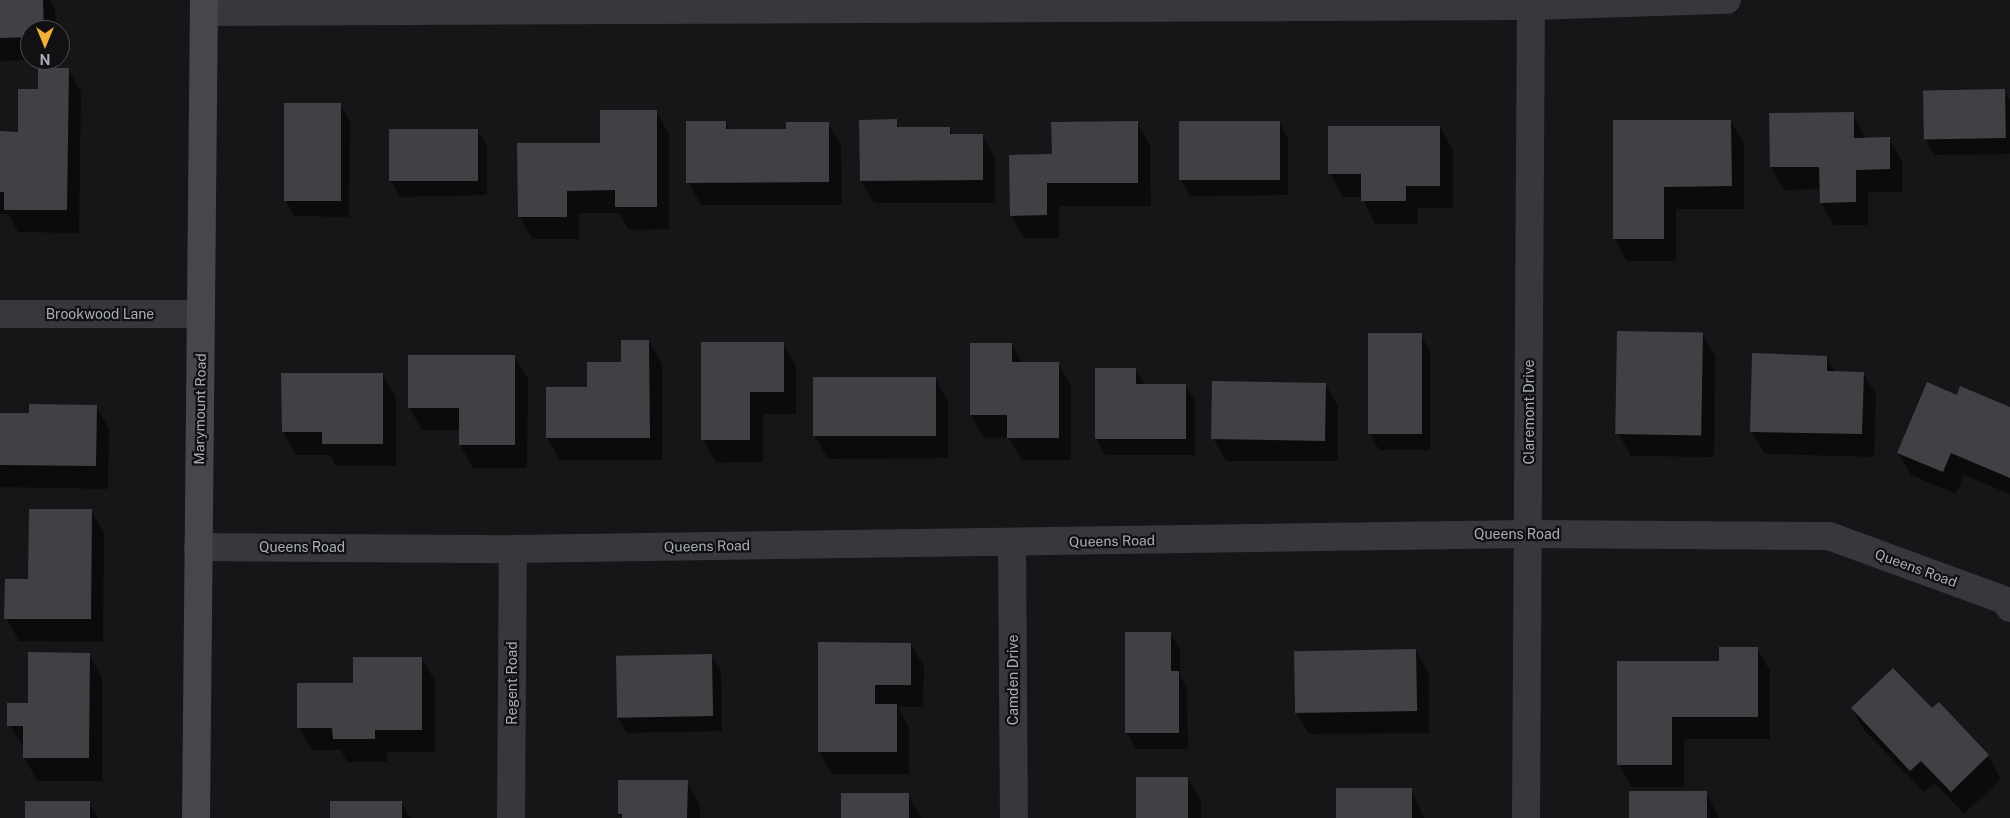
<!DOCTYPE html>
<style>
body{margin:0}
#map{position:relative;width:2010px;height:818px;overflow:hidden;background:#161618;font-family:"Public Sans",sans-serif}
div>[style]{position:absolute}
.shadow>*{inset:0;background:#0007}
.building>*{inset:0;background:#404145;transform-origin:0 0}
.street>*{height:28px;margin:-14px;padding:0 14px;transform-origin:14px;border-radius:14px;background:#37383d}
.secondary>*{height:28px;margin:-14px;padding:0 14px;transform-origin:14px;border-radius:14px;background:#45474d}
span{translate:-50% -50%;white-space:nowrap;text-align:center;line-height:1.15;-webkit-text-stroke:4.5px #111113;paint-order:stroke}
.street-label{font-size:14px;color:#a8adb8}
.north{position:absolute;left:20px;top:20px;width:50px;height:50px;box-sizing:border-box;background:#111113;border:1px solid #4d4f55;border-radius:50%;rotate:180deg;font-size:14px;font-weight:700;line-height:20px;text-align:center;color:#a8adb8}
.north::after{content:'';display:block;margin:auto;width:18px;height:22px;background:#f2b134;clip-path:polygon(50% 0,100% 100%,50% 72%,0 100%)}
</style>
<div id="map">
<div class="shadow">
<i style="clip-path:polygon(0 0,50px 0,55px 9px,56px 30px,30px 30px,30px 60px,33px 60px,0 61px)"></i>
<i style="clip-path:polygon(68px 69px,81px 92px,79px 233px,18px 232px,8px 214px,0 214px,0 133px,19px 133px,39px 91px)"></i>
<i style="clip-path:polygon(2004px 91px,2010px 100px,2010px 154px,1935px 155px,1925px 139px)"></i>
<i style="clip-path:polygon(340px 105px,350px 121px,349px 217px,294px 216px,285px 200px)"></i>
<i style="clip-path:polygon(656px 111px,669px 134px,669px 229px,629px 230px,619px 213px,579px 213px,579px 239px,532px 239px,519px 216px,601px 144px)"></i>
<i style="clip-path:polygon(1853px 113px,1866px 139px,1889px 139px,1902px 161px,1902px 192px,1868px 192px,1868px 225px,1834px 225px,1821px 203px,1821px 189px,1784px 190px,1771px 167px,1771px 115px)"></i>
<i style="clip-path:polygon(896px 121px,900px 128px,949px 128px,953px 135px,982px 135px,995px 158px,995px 203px,874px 203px,861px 181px)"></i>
<i style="clip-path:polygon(1614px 121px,1731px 121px,1744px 144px,1744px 209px,1676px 209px,1676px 261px,1627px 261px,1614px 238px)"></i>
<i style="clip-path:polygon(726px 122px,731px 130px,788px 130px,828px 123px,841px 146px,842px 205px,701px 205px,688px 182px)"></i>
<i style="clip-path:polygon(1279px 122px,1288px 138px,1288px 195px,1190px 196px,1181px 180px)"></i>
<i style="clip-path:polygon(1137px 123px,1150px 145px,1151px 206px,1059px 206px,1059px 238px,1024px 238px,1011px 216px,1053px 156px)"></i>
<i style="clip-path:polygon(1440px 127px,1453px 150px,1453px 208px,1418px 208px,1418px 224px,1375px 224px,1362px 197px,1343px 197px,1330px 174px)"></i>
<i style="clip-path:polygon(477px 130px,487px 146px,487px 195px,400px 197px,391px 181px)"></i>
<i style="clip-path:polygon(1702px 333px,1715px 356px,1714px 457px,1631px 456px,1618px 433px)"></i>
<i style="clip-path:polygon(1421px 335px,1430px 351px,1430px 450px,1379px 450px,1370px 434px)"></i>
<i style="clip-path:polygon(649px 341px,662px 364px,662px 460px,560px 460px,547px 438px,589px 389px)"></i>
<i style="clip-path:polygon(703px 343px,783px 343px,796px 366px,796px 414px,763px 414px,763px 462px,716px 463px,703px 440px)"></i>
<i style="clip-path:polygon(1012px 344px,1022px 363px,1058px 363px,1071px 386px,1071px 460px,1022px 460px,1008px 437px,984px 438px,971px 415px)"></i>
<i style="clip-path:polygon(514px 356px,528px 379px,527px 468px,473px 468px,460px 445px,460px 430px,422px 430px,409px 407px)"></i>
<i style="clip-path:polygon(1826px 357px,1835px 372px,1863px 373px,1876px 395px,1874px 457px,1765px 454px,1751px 431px)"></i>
<i style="clip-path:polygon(1135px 369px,1145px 385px,1185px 385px,1195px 401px,1195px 455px,1105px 455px,1096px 439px)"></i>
<i style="clip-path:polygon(283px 375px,383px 375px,396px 397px,396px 466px,336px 466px,330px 455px,296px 455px,283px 432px)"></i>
<i style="clip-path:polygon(935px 378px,948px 401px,948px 458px,828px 459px,815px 436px)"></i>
<i style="clip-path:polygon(1325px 383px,1338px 406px,1338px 461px,1226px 461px,1213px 438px)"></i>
<i style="clip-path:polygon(1958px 397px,2010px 409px,2010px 494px,1964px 475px,1956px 494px,1911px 475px,1898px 453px)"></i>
<i style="clip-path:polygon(96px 406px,109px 429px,108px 489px,0 487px,0 414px,30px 415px)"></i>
<i style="clip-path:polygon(91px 510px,104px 533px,103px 642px,19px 641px,6px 618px,29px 581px)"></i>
<i style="clip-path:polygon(1170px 633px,1180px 649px,1180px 675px,1187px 688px,1188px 749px,1136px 749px,1127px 733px)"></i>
<i style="clip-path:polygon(819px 643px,911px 644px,924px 667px,923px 707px,898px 707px,909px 728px,909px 774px,833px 774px,819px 752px)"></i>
<i style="clip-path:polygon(1757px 648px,1770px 671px,1770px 739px,1684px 739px,1684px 787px,1632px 787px,1619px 765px,1721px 662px)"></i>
<i style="clip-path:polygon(1416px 651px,1429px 673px,1429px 733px,1309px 734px,1296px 712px)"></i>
<i style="clip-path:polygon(89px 654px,102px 677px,102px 781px,38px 781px,24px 758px,24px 748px,9px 725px)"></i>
<i style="clip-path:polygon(712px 656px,721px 672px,722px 731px,627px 733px,617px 717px)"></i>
<i style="clip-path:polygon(422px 658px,435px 681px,435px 752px,387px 752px,387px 762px,347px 762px,341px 750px,312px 750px,299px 728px,354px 684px)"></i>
<i style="clip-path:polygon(1939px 703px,1988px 756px,2001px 779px,1964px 814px,1935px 783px,1924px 792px,1865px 731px,1852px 709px,1932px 710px)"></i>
<i style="clip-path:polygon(1188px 779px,1201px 801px,1201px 818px,1136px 818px)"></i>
<i style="clip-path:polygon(687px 782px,700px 804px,700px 818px,622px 818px,619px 813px)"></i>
<i style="clip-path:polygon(1411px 790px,1424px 818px,1337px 818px)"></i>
<i style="clip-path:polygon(1706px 792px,1719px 818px,1631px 818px)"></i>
<i style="clip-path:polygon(908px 795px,921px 818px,842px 818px)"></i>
<i style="clip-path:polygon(401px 802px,411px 818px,331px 818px)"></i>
<i style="clip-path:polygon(89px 803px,98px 818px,26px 818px)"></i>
</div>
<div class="building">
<i style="clip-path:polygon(0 0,43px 0,44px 30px,30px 30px,30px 37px,0 38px)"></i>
<i style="clip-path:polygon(38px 68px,69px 68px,67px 210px,4px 210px,4px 192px,0 192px,0 131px,18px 132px,18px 89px,38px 89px)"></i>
<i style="left:2005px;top:89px;width:49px;height:82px;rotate:89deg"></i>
<i style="left:284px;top:103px;width:57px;height:98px"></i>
<i style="clip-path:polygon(600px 110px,657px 110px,657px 207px,615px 207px,615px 190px,567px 191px,567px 217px,518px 217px,517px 143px,600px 143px)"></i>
<i style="clip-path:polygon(1854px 112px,1854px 138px,1890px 137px,1890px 169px,1856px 170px,1856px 202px,1820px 203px,1819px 167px,1770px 167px,1769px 113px)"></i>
<i style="clip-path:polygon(897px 119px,897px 127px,950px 127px,950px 134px,983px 134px,983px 180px,860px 181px,859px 120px)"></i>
<i style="clip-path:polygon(1613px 120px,1731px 120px,1732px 186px,1664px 187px,1664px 239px,1613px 239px)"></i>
<i style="clip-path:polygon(686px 121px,726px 121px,726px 129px,786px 129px,786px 122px,829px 122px,829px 182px,686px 183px)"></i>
<i style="clip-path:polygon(1138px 121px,1138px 183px,1047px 183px,1047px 215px,1010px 216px,1009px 155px,1052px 154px,1051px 122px)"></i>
<i style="left:1179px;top:121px;width:101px;height:59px"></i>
<i style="clip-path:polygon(1328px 126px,1440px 126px,1440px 186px,1406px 186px,1406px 201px,1361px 201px,1361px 174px,1328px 174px)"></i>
<i style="left:389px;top:129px;width:89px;height:52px"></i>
<i style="left:1617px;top:331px;width:86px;height:103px;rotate:1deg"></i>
<i style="left:1368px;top:333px;width:54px;height:101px"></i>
<i style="clip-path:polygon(621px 340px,649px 340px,650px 438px,546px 438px,546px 387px,587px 387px,587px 362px,621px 362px)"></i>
<i style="clip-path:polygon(701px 342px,784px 342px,784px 392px,750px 392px,750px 440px,701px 440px)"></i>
<i style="clip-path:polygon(970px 343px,1012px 343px,1012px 362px,1059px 362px,1059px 438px,1007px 438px,1007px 415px,970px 415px)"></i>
<i style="clip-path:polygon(1752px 353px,1827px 356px,1827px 371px,1864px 372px,1862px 434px,1750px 432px)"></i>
<i style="clip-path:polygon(408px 355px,515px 355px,515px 445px,459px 445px,459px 408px,408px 408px)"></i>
<i style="clip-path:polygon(1095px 368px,1136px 368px,1136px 384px,1186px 384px,1186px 439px,1095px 439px)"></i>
<i style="clip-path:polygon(281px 373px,383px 373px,383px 444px,322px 444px,322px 432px,282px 432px)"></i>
<i style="left:936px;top:377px;width:59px;height:123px;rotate:90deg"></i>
<i style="left:1212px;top:381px;width:114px;height:58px;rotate:1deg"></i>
<i style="clip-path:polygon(1927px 382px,1957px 395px,1960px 386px,2010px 407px,2010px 478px,1951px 453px,1943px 472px,1897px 453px)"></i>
<i style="clip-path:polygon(29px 404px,97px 405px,96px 466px,0 465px,0 413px,29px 413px)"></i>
<i style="clip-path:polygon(29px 509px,92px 509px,91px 619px,4px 619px,5px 579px,28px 579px)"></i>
<i style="clip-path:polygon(1125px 632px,1171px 632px,1171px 671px,1179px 671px,1179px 733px,1125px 733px)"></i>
<i style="clip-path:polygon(818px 642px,911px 643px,911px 685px,875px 685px,875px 704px,897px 704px,897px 752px,818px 752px)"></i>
<i style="clip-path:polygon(1719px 647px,1758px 647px,1758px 717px,1672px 717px,1672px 765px,1617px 765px,1617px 661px,1719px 661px)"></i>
<i style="left:1416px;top:649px;width:62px;height:122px;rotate:89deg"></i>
<i style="clip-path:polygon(28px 652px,90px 653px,89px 758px,23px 758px,23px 726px,7px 726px,7px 703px,28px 703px)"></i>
<i style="left:712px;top:654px;width:62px;height:96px;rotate:89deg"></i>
<i style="clip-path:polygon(353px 657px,422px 657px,422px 730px,375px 730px,375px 739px,333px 739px,332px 728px,297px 728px,297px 683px,353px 683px)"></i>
<i style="clip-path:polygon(1893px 668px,1932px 708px,1939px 702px,1989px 755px,1951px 792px,1921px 761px,1910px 771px,1851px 708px)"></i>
<i style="left:1136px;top:777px;width:52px;height:41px"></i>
<i style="clip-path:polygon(618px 780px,688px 780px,687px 818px,622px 818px,622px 814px,618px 814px)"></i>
<i style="left:1336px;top:788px;width:76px;height:30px"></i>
<i style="left:1629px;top:791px;width:78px;height:27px"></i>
<i style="left:841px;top:793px;width:68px;height:25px"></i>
<i style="left:25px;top:801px;width:65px;height:17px"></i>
<i style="left:330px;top:801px;width:72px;height:17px"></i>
</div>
<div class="street">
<i style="left:204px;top:12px;width:1327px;rotate:-0.26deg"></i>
<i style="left:1531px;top:6px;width:196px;rotate:-1.8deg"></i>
<i style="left:0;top:314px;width:201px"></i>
<i style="left:1012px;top:542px;width:276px;rotate:89.6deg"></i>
<i style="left:198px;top:547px;width:315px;rotate:0.4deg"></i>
<i style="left:513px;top:549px;width:1016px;rotate:-0.85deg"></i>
<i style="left:1529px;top:534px;width:300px;rotate:0.4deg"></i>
<i style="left:1829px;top:536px;width:186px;rotate:20.1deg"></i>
<i style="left:2004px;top:600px;width:10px;rotate:53deg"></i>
<i style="left:511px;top:818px;width:269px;rotate:-89.6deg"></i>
<i style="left:1526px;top:818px;width:812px;rotate:-89.65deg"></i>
</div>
<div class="secondary">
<i style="left:196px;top:818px;width:818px;rotate:-89.44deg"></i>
</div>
<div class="street-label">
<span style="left:100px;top:314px">Brookwood Lane</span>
<span style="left:200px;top:409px;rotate:-89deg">Marymount Road</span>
<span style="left:1529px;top:412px;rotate:-90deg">Claremont Drive</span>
<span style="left:1517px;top:534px">Queens Road</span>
<span style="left:1112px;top:541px;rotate:-1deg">Queens Road</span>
<span style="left:707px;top:546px;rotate:-1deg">Queens Road</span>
<span style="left:302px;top:547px">Queens Road</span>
<span style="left:1916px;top:568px;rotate:20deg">Queens Road</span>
<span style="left:1013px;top:680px;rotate:-90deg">Camden Drive</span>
<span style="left:512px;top:683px;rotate:-90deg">Regent Road</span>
</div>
<div class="north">N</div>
</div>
